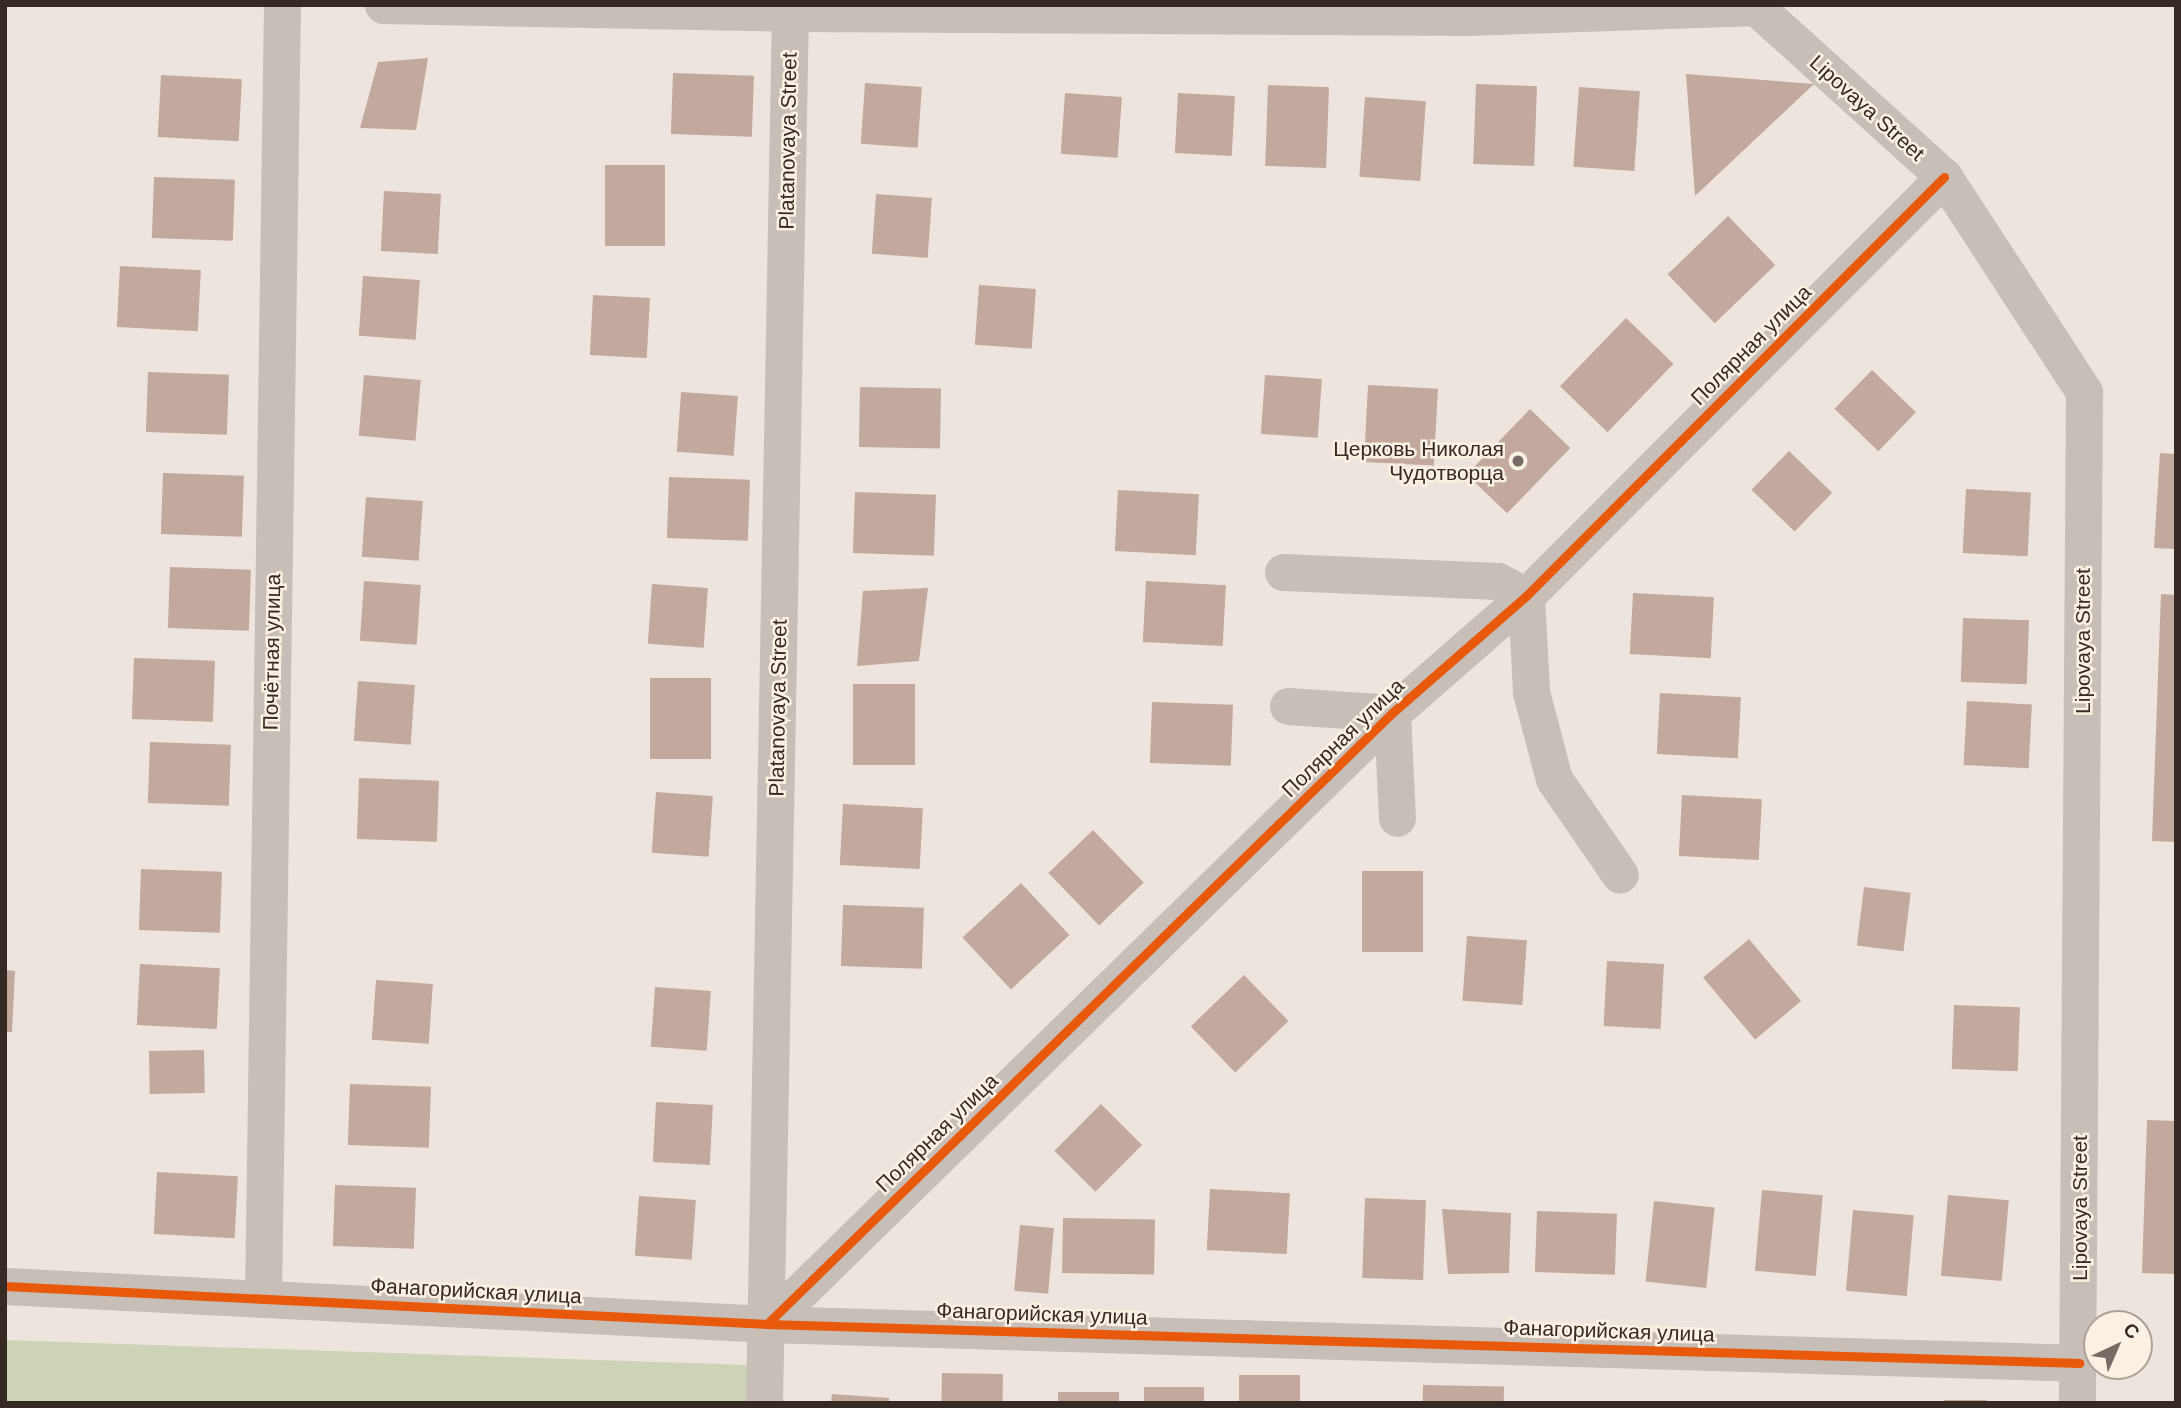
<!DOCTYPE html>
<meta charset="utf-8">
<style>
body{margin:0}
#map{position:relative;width:2181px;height:1408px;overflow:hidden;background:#ede5dd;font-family:Helvetica,sans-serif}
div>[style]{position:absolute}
.green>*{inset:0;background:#ced2b6}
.building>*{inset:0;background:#c2a89e;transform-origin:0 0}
.minor>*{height:37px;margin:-18.5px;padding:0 18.5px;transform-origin:18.5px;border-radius:18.5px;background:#c6beb7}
.cycleway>*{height:9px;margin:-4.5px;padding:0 4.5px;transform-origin:4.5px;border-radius:4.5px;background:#e8590c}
.dots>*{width:19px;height:19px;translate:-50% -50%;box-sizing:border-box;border:4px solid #faf0e4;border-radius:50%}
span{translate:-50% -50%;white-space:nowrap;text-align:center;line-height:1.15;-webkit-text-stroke:5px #faf0e4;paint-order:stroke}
.street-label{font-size:21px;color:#362a25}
.poi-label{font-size:21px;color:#362a25}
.right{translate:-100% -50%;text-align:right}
.frame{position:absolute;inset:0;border:7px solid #362a25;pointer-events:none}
.north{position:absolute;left:2083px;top:1310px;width:70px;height:70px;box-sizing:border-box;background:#faf0e4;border:2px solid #aca198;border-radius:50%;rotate:44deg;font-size:19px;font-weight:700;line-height:28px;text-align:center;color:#362a25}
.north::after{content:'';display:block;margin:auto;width:24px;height:32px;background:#766b65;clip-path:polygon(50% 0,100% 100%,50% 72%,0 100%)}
</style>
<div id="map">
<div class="green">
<i style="clip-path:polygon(5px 1340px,750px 1365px,750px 1403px,5px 1403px)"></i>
</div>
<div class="building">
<i style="clip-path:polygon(428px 58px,416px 130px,360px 128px,378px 62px)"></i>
<i style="left:673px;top:73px;width:81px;height:61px;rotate:2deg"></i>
<i style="clip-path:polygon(1686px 74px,1814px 84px,1695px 196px)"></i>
<i style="left:161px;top:75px;width:81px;height:62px;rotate:3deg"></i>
<i style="left:865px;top:83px;width:57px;height:61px;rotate:4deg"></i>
<i style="left:1476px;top:84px;width:61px;height:80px;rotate:2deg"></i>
<i style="left:1268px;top:85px;width:61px;height:81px;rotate:2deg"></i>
<i style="left:1579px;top:87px;width:61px;height:80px;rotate:4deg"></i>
<i style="left:1065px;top:93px;width:57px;height:61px;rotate:4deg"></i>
<i style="left:1178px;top:93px;width:57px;height:60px;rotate:3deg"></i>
<i style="left:1365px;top:97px;width:61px;height:80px;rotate:4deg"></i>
<i style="left:605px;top:165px;width:60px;height:81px"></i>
<i style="left:154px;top:177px;width:81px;height:61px;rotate:2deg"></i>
<i style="left:384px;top:191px;width:57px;height:60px;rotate:3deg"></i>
<i style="left:876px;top:194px;width:56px;height:60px;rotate:4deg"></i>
<i style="left:1728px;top:216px;width:68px;height:84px;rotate:46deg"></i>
<i style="left:120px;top:266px;width:81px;height:61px;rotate:3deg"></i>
<i style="left:363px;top:276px;width:57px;height:60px;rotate:4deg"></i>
<i style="left:979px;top:285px;width:57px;height:60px;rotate:4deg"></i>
<i style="left:593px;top:295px;width:57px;height:60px;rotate:3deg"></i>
<i style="left:1626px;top:318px;width:66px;height:95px;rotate:44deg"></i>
<i style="left:1872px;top:370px;width:61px;height:54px;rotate:44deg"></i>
<i style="left:148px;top:372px;width:81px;height:60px;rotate:2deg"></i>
<i style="left:364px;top:375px;width:57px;height:61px;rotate:5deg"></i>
<i style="left:1265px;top:375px;width:57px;height:59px;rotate:4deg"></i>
<i style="left:1368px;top:385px;width:70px;height:77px;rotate:3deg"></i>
<i style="left:860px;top:387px;width:81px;height:60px;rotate:1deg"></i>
<i style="left:681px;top:392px;width:57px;height:60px;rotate:4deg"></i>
<i style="left:1530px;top:409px;width:56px;height:91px;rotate:44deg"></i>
<i style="left:1789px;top:451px;width:60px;height:54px;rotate:44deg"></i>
<i style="clip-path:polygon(2160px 453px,2176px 454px,2176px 549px,2154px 548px)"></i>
<i style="left:163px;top:473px;width:81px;height:61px;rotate:2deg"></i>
<i style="left:669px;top:477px;width:81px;height:61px;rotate:2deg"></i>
<i style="left:1966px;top:489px;width:65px;height:64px;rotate:3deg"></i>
<i style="left:1118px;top:490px;width:81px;height:61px;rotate:3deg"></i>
<i style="left:855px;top:492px;width:81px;height:61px;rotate:2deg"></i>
<i style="left:366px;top:497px;width:57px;height:60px;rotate:4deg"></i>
<i style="left:170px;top:567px;width:81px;height:61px;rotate:2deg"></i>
<i style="left:364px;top:581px;width:57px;height:60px;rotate:4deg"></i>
<i style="left:1146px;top:581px;width:80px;height:61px;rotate:3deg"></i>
<i style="left:652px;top:584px;width:56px;height:60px;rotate:4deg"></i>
<i style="clip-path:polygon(928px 588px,919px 661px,857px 666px,863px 591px)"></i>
<i style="left:1633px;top:593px;width:81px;height:61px;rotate:3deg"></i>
<i style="clip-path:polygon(2161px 594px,2176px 595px,2176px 842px,2152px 841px)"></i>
<i style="left:1963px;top:618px;width:66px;height:64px;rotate:2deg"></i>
<i style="left:134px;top:658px;width:81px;height:61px;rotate:2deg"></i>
<i style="left:650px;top:678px;width:61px;height:81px"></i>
<i style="left:358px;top:681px;width:57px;height:60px;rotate:4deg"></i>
<i style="left:853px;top:684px;width:62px;height:81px"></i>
<i style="left:1660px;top:693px;width:81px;height:61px;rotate:3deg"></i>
<i style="left:1967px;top:701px;width:65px;height:64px;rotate:3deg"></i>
<i style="left:1152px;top:702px;width:81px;height:61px;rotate:2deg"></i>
<i style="left:150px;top:742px;width:81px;height:61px;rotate:2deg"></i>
<i style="left:359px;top:778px;width:80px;height:61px;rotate:2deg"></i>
<i style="left:656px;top:792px;width:57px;height:61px;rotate:4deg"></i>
<i style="left:1682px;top:795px;width:80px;height:61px;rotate:3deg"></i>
<i style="left:843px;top:804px;width:80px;height:61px;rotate:3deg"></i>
<i style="left:1093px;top:830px;width:73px;height:62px;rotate:46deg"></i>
<i style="left:141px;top:869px;width:81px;height:61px;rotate:2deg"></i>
<i style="left:1362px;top:871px;width:61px;height:81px"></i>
<i style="left:1021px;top:883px;width:71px;height:80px;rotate:47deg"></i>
<i style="left:1864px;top:887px;width:47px;height:59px;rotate:7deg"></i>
<i style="left:843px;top:905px;width:81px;height:61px;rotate:2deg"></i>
<i style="left:1467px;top:936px;width:60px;height:65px;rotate:4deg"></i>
<i style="left:1749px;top:939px;width:81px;height:60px;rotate:50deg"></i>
<i style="left:1607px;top:961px;width:57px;height:65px;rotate:3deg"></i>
<i style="left:140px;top:964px;width:80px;height:61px;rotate:3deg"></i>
<i style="clip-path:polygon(5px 970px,15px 971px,12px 1032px,5px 1032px)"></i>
<i style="left:1244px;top:975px;width:64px;height:74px;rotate:46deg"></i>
<i style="left:376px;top:980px;width:57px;height:60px;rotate:4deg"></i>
<i style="left:655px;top:987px;width:56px;height:60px;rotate:4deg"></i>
<i style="left:1954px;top:1005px;width:66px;height:64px;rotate:2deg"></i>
<i style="left:204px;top:1050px;width:43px;height:55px;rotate:89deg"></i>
<i style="left:350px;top:1084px;width:81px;height:61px;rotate:2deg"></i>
<i style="left:656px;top:1102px;width:57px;height:60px;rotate:3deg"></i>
<i style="left:1101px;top:1104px;width:58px;height:66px;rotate:45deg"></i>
<i style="clip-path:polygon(2147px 1120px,2176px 1121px,2176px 1274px,2142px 1273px)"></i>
<i style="left:157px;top:1172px;width:81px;height:62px;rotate:3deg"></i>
<i style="left:335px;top:1185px;width:81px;height:61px;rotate:2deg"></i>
<i style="left:1210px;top:1189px;width:80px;height:61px;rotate:3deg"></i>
<i style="left:1762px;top:1190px;width:61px;height:81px;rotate:5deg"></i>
<i style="left:1948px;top:1195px;width:61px;height:81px;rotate:5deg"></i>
<i style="left:639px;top:1196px;width:57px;height:60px;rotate:4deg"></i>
<i style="left:1365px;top:1198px;width:61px;height:80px;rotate:2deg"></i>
<i style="left:1654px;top:1201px;width:61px;height:81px;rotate:6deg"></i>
<i style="clip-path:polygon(1442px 1209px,1511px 1213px,1509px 1273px,1448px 1274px)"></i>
<i style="left:1853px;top:1210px;width:61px;height:81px;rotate:5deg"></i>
<i style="left:1537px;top:1211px;width:80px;height:61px;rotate:2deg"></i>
<i style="left:1063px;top:1218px;width:92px;height:55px;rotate:1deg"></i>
<i style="left:1020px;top:1225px;width:34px;height:66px;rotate:5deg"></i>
<i style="left:942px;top:1373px;width:61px;height:30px;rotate:1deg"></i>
<i style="left:1239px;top:1375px;width:61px;height:28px"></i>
<i style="left:1423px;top:1385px;width:81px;height:18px;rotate:1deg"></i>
<i style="left:1144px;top:1387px;width:60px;height:16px"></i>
<i style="left:1058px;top:1392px;width:61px;height:11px"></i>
<i style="clip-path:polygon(832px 1394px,889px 1398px,889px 1403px,831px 1403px)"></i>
<i style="left:1944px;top:1400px;width:43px;height:3px"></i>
</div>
<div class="minor">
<i style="left:383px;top:5px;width:407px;rotate:1.1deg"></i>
<i style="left:790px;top:13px;width:677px;rotate:0.34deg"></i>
<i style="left:1467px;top:17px;width:289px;rotate:-2deg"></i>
<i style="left:1756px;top:7px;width:253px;rotate:42.1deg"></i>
<i style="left:1944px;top:177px;width:257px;rotate:56.9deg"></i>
<i style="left:2084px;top:392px;width:1011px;rotate:90.4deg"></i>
<i style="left:1283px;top:572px;width:215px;rotate:2.4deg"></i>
<i style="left:1498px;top:581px;width:32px;rotate:28deg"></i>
<i style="left:1526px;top:596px;width:96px;rotate:87deg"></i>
<i style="left:1531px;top:692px;width:90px;rotate:75.2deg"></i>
<i style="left:1554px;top:779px;width:116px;rotate:55.5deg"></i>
<i style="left:1288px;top:706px;width:104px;rotate:3.9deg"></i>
<i style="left:1392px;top:713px;width:105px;rotate:87.3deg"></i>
<i style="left:5px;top:1286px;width:763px;rotate:2.85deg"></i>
<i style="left:767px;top:1324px;width:1313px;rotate:1.7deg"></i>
<i style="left:263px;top:1298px;width:1293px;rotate:-89.16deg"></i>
<i style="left:767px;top:1324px;width:874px;rotate:-44.35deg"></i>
<i style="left:1392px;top:713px;width:178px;rotate:-41.1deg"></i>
<i style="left:1526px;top:596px;width:592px;rotate:-45.07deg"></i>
<i style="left:764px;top:1403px;width:1390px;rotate:-88.93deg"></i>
</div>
<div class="cycleway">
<i style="left:5px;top:1286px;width:763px;rotate:2.85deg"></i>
<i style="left:767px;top:1324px;width:1313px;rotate:1.7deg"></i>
<i style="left:767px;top:1324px;width:874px;rotate:-44.35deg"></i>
<i style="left:1392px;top:713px;width:178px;rotate:-41.1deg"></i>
<i style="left:1526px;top:596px;width:592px;rotate:-45.07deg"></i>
</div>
<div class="dots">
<i style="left:1518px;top:461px;background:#766b65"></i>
</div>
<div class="street-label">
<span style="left:1867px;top:108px;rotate:42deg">Lipovaya Street</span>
<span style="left:788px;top:141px;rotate:-89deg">Platanovaya Street</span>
<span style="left:1751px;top:345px;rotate:-45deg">Полярная улица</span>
<span style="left:2083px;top:641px;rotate:-90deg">Lipovaya Street</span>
<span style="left:272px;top:652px;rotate:-89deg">Почётная улица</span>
<span style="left:778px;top:708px;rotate:-89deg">Platanovaya Street</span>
<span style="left:1343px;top:738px;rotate:-44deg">Полярная улица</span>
<span style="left:937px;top:1133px;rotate:-44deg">Полярная улица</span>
<span style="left:2080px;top:1208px;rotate:-90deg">Lipovaya Street</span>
<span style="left:476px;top:1291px;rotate:3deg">Фанагорийская улица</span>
<span style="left:1042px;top:1314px;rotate:2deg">Фанагорийская улица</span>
<span style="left:1609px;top:1331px;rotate:2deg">Фанагорийская улица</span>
</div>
<div class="poi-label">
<span class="right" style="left:1504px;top:461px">Церковь Николая<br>Чудотворца</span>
</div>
<div class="frame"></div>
<div class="north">С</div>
</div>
